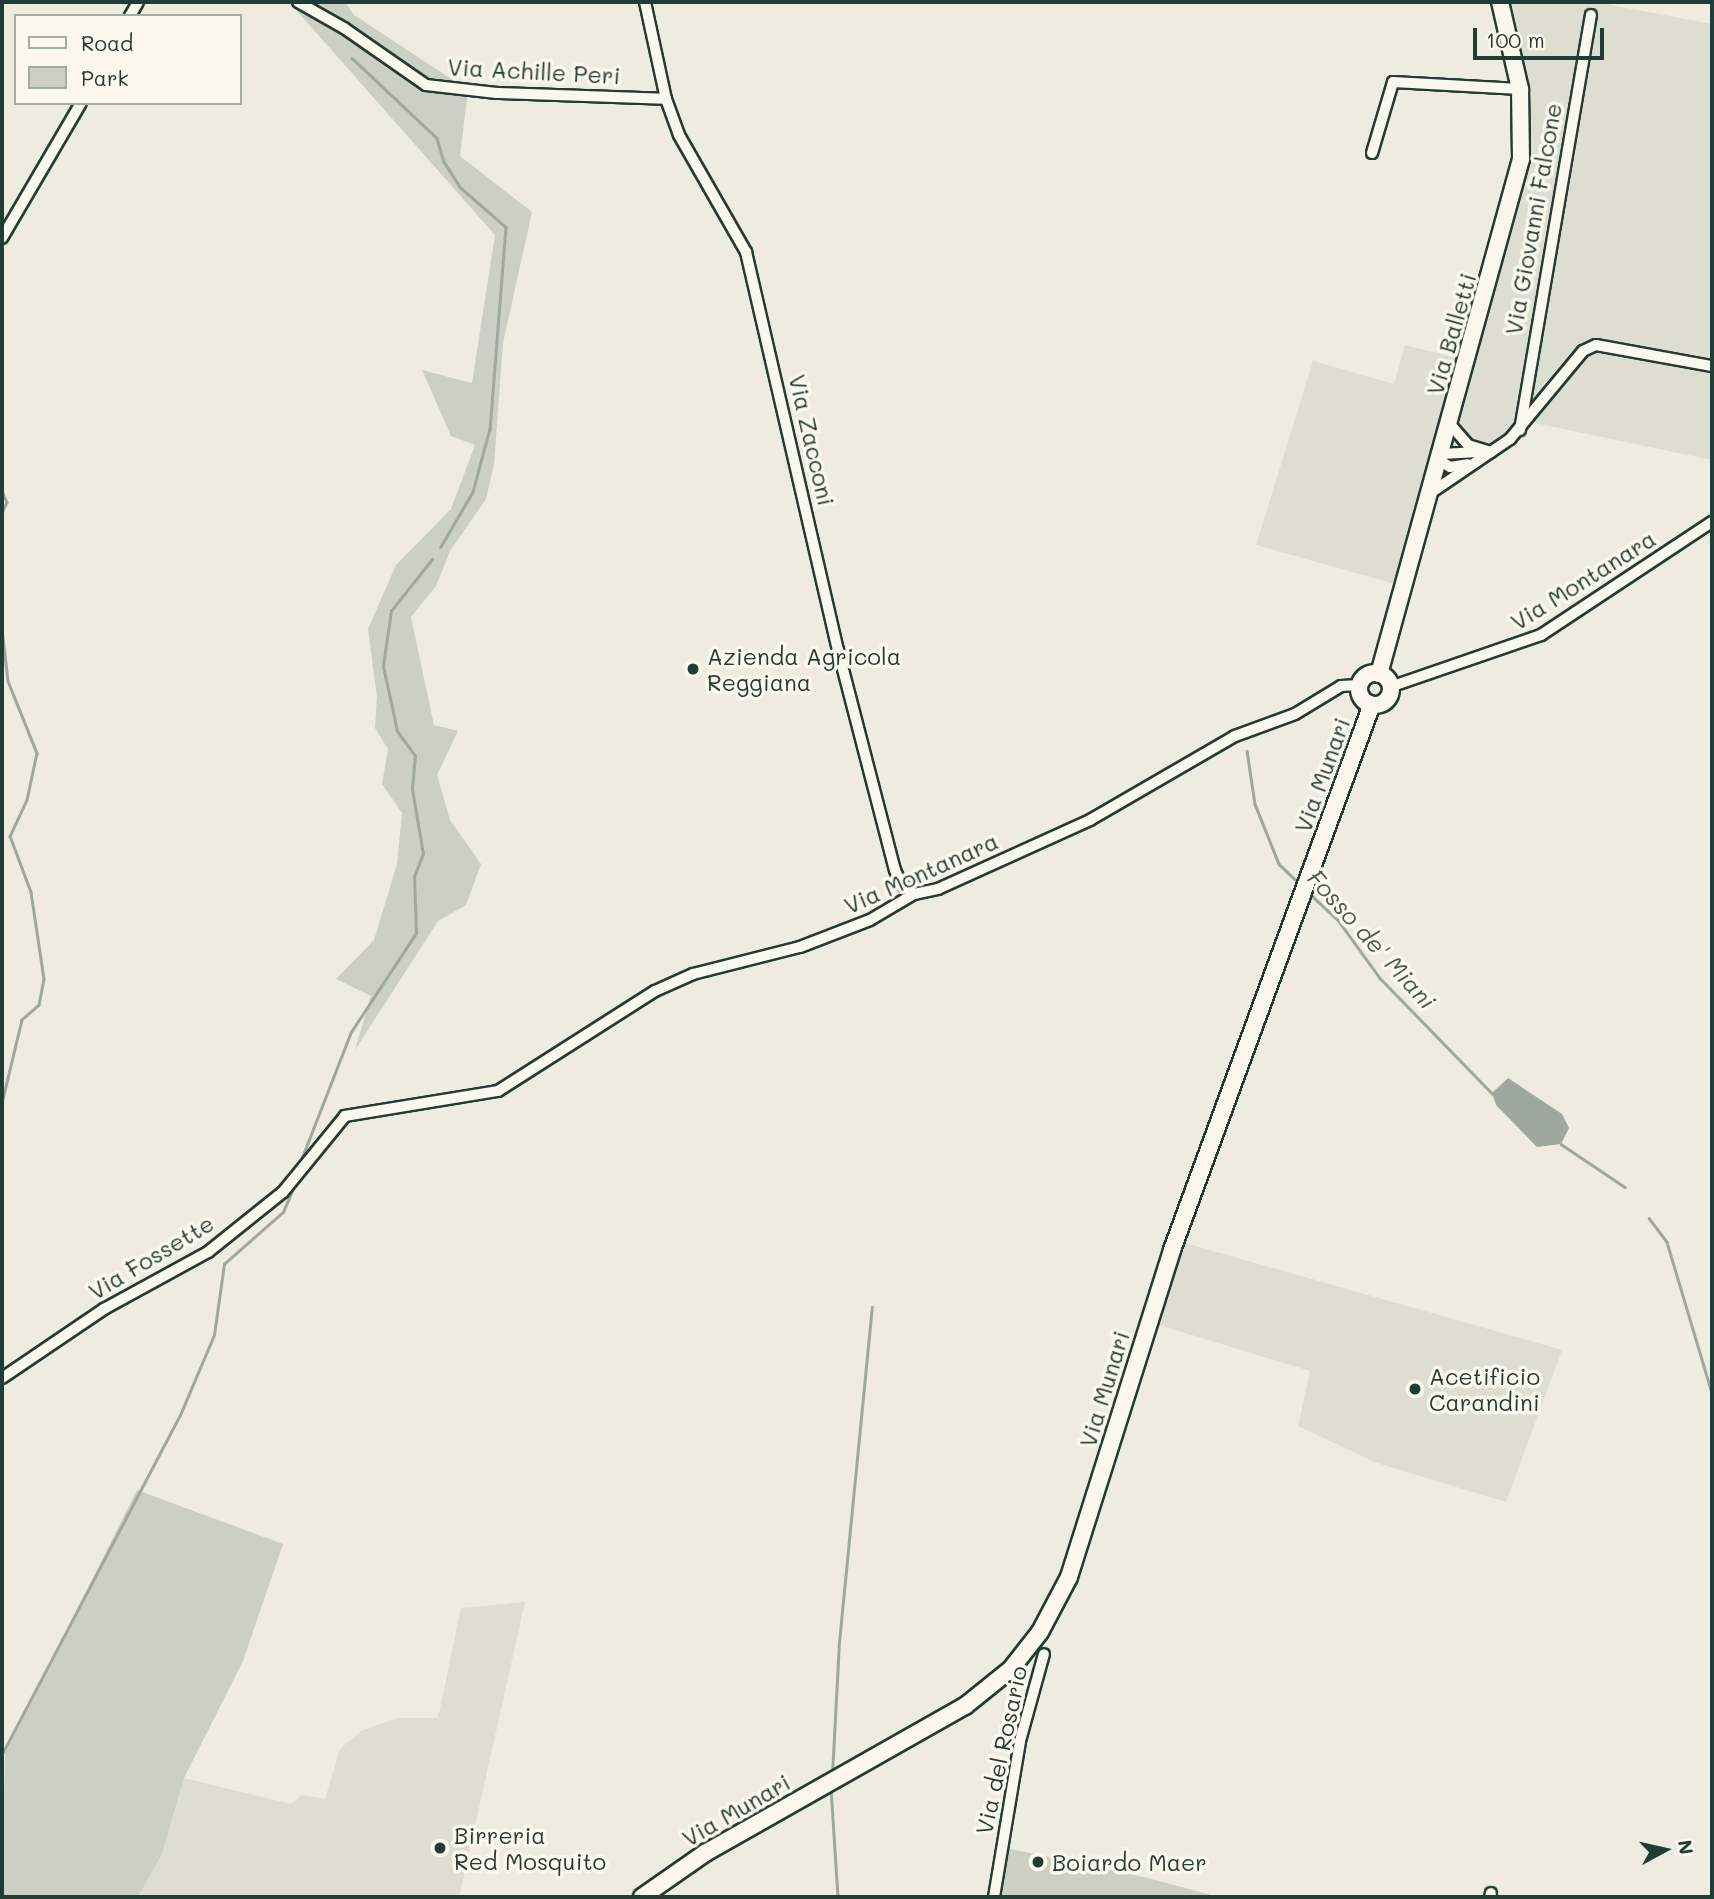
<!DOCTYPE html>
<style>
body{margin:0}
#map{position:relative;width:1714px;height:1899px;overflow:hidden;background:#eeece1;font-family:Mali,sans-serif}
div>[style]{position:absolute}
.built>*{inset:0;background:#ddddd2}
.green>*{inset:0;background:#cbcfc4}
.water>*{inset:0;background:#9fa89f}
.stream>*{height:2.5px;margin:-1.25px;padding:0 1.25px;transform-origin:1.25px;border-radius:1.25px;background:#9fa89f}
.roads{filter:drop-shadow(2px 0 #1f3d34) drop-shadow(-2px 0 #1f3d34) drop-shadow(0 2px #1f3d34) drop-shadow(0 -2px #1f3d34)}
.street>*{height:10px;margin:-5px;padding:0 5px;transform-origin:5px;border-radius:5px;background:#fbf7ec}
.primary>*{height:16px;margin:-8px;padding:0 8px;transform-origin:8px;border-radius:8px;background:#fbf7ec}
.primary>.ring{margin:-8px;padding:0;box-sizing:content-box;background:none;border:16px solid #fbf7ec;border-radius:50%}
.dots>*{width:19px;height:19px;translate:-50% -50%;box-sizing:border-box;border:4px solid #fbf7ec;border-radius:50%}
span{translate:-50% -50%;white-space:nowrap;text-align:center;line-height:1.15;-webkit-text-stroke:7px #fbf7ec;paint-order:stroke}
.street-label{font-size:23px;color:#1f3d34}
.poi-label{font-size:23px;color:#1f3d34}
.left{translate:0 -50%;text-align:left}
.water-label{font-size:24px;color:#455d54;font-style:italic}
.frame{position:absolute;inset:0;border:4px solid #1f3d34;pointer-events:none}
.legend{position:absolute;left:14px;top:14px;width:228px;height:91px;box-sizing:border-box;background:#fbf7ec;border:2px solid #a3ada2;margin:0;padding:9px 12px;list-style:none;font-size:21px;color:#1f3d34}
.legend li{display:flex;align-items:center;gap:14px;height:35px}
.legend b{width:35px;border:2px solid #a3ada2}
.north{position:absolute;left:1630px;top:1815px;width:70px;height:70px;-webkit-text-stroke:5px #fbf7ec;paint-order:stroke;rotate:82deg;font-size:19px;font-weight:700;line-height:28px;text-align:center;color:#1f3d34}
.north::after{content:'';display:block;margin:auto;width:24px;height:32px;background:#1f3d34;clip-path:polygon(50% 0,100% 100%,50% 72%,0 100%)}
.scale{position:absolute;left:1473px;top:28px;width:131px;height:32px;box-sizing:border-box;border:4px solid #1f3d34;border-top:0;padding-left:9px;font-size:21px;line-height:24px;white-space:nowrap;color:#1f3d34;-webkit-text-stroke:5px #fbf7ec;paint-order:stroke}
</style>
<div id="map">
<div class="built">
<i style="clip-path:polygon(1496px 2px,1595px 2px,1712px 24px,1712px 460px,1530px 422px,1473px 465px,1426px 488px,1399px 585px,1256px 545px,1313px 361px,1394px 384px,1405px 345px,1462px 359px,1513px 183px,1515px 83px)"></i>
<i style="clip-path:polygon(1171px 1239px,1562px 1350px,1506px 1502px,1377px 1463px,1298px 1426px,1310px 1371px,1143px 1320px)"></i>
<i style="clip-path:polygon(525px 1602px,459px 1897px,138px 1897px,162px 1854px,184px 1778px,291px 1804px,302px 1795px,325px 1799px,340px 1749px,361px 1731px,398px 1718px,438px 1718px,461px 1608px)"></i>
</div>
<div class="green">
<i style="clip-path:polygon(289px 2px,345px 2px,354px 15px,468px 90px,460px 156px,532px 212px,503px 343px,494px 465px,486px 499px,450px 551px,436px 586px,411px 617px,434px 725px,458px 731px,437px 775px,450px 820px,481px 864px,466px 905px,438px 921px,355px 1050px,371px 996px,336px 979px,374px 940px,397px 864px,402px 813px,382px 784px,388px 749px,375px 728px,377px 697px,368px 629px,396px 565px,451px 509px,475px 445px,451px 436px,422px 370px,472px 383px,495px 235px)"></i>
<i style="clip-path:polygon(137px 1490px,283px 1544px,243px 1661px,184px 1778px,162px 1854px,138px 1897px,2px 1897px,5px 1753px)"></i>
<i style="clip-path:polygon(1002px 1847px,1148px 1878px,1215px 1896px,997px 1897px)"></i>
</div>
<div class="water">
<i style="clip-path:polygon(1508px 1078px,1562px 1114px,1569px 1128px,1561px 1144px,1537px 1147px,1496px 1105px,1492px 1093px)"></i>
</div>
<div class="stream">
<i style="left:316px;top:2px;width:2px;rotate:27deg"></i>
<i style="left:352px;top:58px;width:117px;rotate:43.3deg"></i>
<i style="left:437px;top:138px;width:25px;rotate:74deg"></i>
<i style="left:444px;top:162px;width:31px;rotate:57deg"></i>
<i style="left:461px;top:188px;width:60px;rotate:40.9deg"></i>
<i style="left:506px;top:227px;width:203px;rotate:94.5deg"></i>
<i style="left:490px;top:429px;width:65px;rotate:105.1deg"></i>
<i style="left:473px;top:492px;width:64px;rotate:120.2deg"></i>
<i style="left:2px;top:491px;width:12px;rotate:66deg"></i>
<i style="left:7px;top:502px;width:12px;rotate:114deg"></i>
<i style="left:2px;top:629px;width:52px;rotate:83.4deg"></i>
<i style="left:8px;top:681px;width:78px;rotate:68.1deg"></i>
<i style="left:37px;top:753px;width:48px;rotate:102deg"></i>
<i style="left:27px;top:800px;width:40px;rotate:115deg"></i>
<i style="left:10px;top:836px;width:60px;rotate:69.4deg"></i>
<i style="left:31px;top:892px;width:88px;rotate:81.5deg"></i>
<i style="left:44px;top:979px;width:26px;rotate:101deg"></i>
<i style="left:39px;top:1005px;width:23px;rotate:139deg"></i>
<i style="left:22px;top:1020px;width:85px;rotate:103.5deg"></i>
<i style="left:1247px;top:751px;width:54px;rotate:81.4deg"></i>
<i style="left:1255px;top:804px;width:65px;rotate:68.2deg"></i>
<i style="left:1279px;top:864px;width:29px;rotate:44deg"></i>
<i style="left:1310px;top:894px;width:38px;rotate:43deg"></i>
<i style="left:1338px;top:920px;width:72px;rotate:54.1deg"></i>
<i style="left:1380px;top:978px;width:161px;rotate:45.8deg"></i>
<i style="left:1561px;top:1144px;width:77px;rotate:33.9deg"></i>
<i style="left:301px;top:1160px;width:137px;rotate:-68.7deg"></i>
<i style="left:351px;top:1032px;width:118px;rotate:-56.7deg"></i>
<i style="left:416px;top:933px;width:56px;rotate:-92deg"></i>
<i style="left:414px;top:877px;width:25px;rotate:-69deg"></i>
<i style="left:423px;top:854px;width:66px;rotate:-99.6deg"></i>
<i style="left:412px;top:789px;width:33px;rotate:-85deg"></i>
<i style="left:415px;top:756px;width:31px;rotate:-126deg"></i>
<i style="left:397px;top:731px;width:66px;rotate:-102.2deg"></i>
<i style="left:383px;top:666px;width:56px;rotate:-81.7deg"></i>
<i style="left:391px;top:611px;width:66px;rotate:-51.7deg"></i>
<i style="left:1649px;top:1218px;width:30px;rotate:53deg"></i>
<i style="left:1667px;top:1242px;width:158px;rotate:73.4deg"></i>
<i style="left:2px;top:1754px;width:383px;rotate:-62.3deg"></i>
<i style="left:180px;top:1415px;width:87px;rotate:-67deg"></i>
<i style="left:214px;top:1335px;width:72px;rotate:-82deg"></i>
<i style="left:224px;top:1264px;width:79px;rotate:-41.4deg"></i>
<i style="left:283px;top:1212px;width:28px;rotate:-67deg"></i>
<i style="left:832px;top:1775px;width:133px;rotate:-87deg"></i>
<i style="left:839px;top:1642px;width:336px;rotate:-84.4deg"></i>
<i style="left:831px;top:1788px;width:109px;rotate:86.3deg"></i>
</div>
<div class="roads">
<div class="street">
<i style="left:298px;top:2px;width:53px;rotate:29.5deg"></i>
<i style="left:344px;top:28px;width:100px;rotate:34.8deg"></i>
<i style="left:426px;top:85px;width:71px;rotate:6.4deg"></i>
<i style="left:497px;top:93px;width:169px;rotate:2deg"></i>
<i style="left:645px;top:2px;width:99px;rotate:77.8deg"></i>
<i style="left:666px;top:99px;width:38px;rotate:70deg"></i>
<i style="left:679px;top:135px;width:135px;rotate:60.2deg"></i>
<i style="left:746px;top:252px;width:408px;rotate:77deg"></i>
<i style="left:838px;top:650px;width:227px;rotate:75.5deg"></i>
<i style="left:895px;top:870px;width:15px;rotate:67deg"></i>
<i style="left:901px;top:884px;width:16px;rotate:38deg"></i>
<i style="left:130px;top:16px;width:16px;rotate:-60deg"></i>
<i style="left:1372px;top:153px;width:74px;rotate:-73.5deg"></i>
<i style="left:1393px;top:82px;width:127px;rotate:3.2deg"></i>
<i style="left:2px;top:238px;width:156px;rotate:-59.7deg"></i>
<i style="left:1449px;top:423px;width:29px;rotate:49deg"></i>
<i style="left:1468px;top:445px;width:24px;rotate:17deg"></i>
<i style="left:1520px;top:430px;width:421px;rotate:-80.3deg"></i>
<i style="left:1441px;top:454px;width:37px;rotate:-3deg"></i>
<i style="left:1439px;top:460px;width:13px;rotate:32deg"></i>
<i style="left:1450px;top:467px;width:18px;rotate:-9deg"></i>
<i style="left:1429px;top:494px;width:98px;rotate:-34.2deg"></i>
<i style="left:1510px;top:439px;width:114px;rotate:-50.3deg"></i>
<i style="left:1583px;top:351px;width:14px;rotate:-25deg"></i>
<i style="left:1596px;top:345px;width:118px;rotate:10.3deg"></i>
<i style="left:1390px;top:687px;width:160px;rotate:-19deg"></i>
<i style="left:1541px;top:635px;width:205px;rotate:-33.5deg"></i>
<i style="left:2px;top:1378px;width:123px;rotate:-34.1deg"></i>
<i style="left:104px;top:1309px;width:119px;rotate:-28.7deg"></i>
<i style="left:208px;top:1252px;width:96px;rotate:-38.7deg"></i>
<i style="left:283px;top:1192px;width:98px;rotate:-50.8deg"></i>
<i style="left:345px;top:1116px;width:155px;rotate:-9.3deg"></i>
<i style="left:498px;top:1091px;width:186px;rotate:-32.5deg"></i>
<i style="left:655px;top:991px;width:42px;rotate:-24.1deg"></i>
<i style="left:693px;top:974px;width:110px;rotate:-14.2deg"></i>
<i style="left:800px;top:947px;width:75px;rotate:-21.1deg"></i>
<i style="left:870px;top:920px;width:51px;rotate:-30.6deg"></i>
<i style="left:914px;top:894px;width:25px;rotate:-12deg"></i>
<i style="left:938px;top:889px;width:167px;rotate:-24.4deg"></i>
<i style="left:1090px;top:820px;width:168px;rotate:-30.1deg"></i>
<i style="left:1235px;top:736px;width:64px;rotate:-20.1deg"></i>
<i style="left:1295px;top:714px;width:54px;rotate:-31.3deg"></i>
<i style="left:1341px;top:686px;width:19px;rotate:-3deg"></i>
<i style="left:994px;top:1897px;width:158px;rotate:-80.5deg"></i>
<i style="left:1020px;top:1741px;width:90px;rotate:-74.6deg"></i>
<i style="left:1490px;top:1897px;width:4px;rotate:-76deg"></i>
</div>
<div class="primary">
<i class="ring" style="left:1359px;top:673px;width:16px;height:16px"></i>
<i style="left:1379px;top:674px;width:534px;rotate:-74.58deg"></i>
<i style="left:1521px;top:159px;width:70px;rotate:-90.8deg"></i>
<i style="left:1520px;top:89px;width:89px;rotate:-102.9deg"></i>
<i style="left:642px;top:1897px;width:77px;rotate:-34.9deg"></i>
<i style="left:705px;top:1853px;width:299px;rotate:-29.5deg"></i>
<i style="left:965px;top:1706px;width:59px;rotate:-38.8deg"></i>
<i style="left:1011px;top:1669px;width:47px;rotate:-51.9deg"></i>
<i style="left:1040px;top:1632px;width:62px;rotate:-62.2deg"></i>
<i style="left:1069px;top:1577px;width:343px;rotate:-72.5deg"></i>
<i style="left:1172px;top:1250px;width:581px;rotate:-69.88deg"></i>
</div>
</div>
<div class="dots">
<i style="left:693px;top:669px;background:#1f3d34"></i>
<i style="left:1415px;top:1389px;background:#1f3d34"></i>
<i style="left:440px;top:1848px;background:#1f3d34"></i>
<i style="left:1038px;top:1862px;background:#1f3d34"></i>
</div>
<div class="street-label">
<span style="left:534px;top:71px;rotate:3deg">Via Achille Peri</span>
<span style="left:1533px;top:219px;rotate:-80deg">Via Giovanni Falcone</span>
<span style="left:1451px;top:334px;rotate:-74deg">Via Balletti</span>
<span style="left:812px;top:440px;rotate:77deg">Via Zacconi</span>
<span style="left:1583px;top:580px;rotate:-32deg">Via Montanara</span>
<span style="left:1322px;top:775px;rotate:-70deg">Via Munari</span>
<span style="left:921px;top:873px;rotate:-24deg">Via Montanara</span>
<span style="left:151px;top:1257px;rotate:-31deg">Via Fossette</span>
<span style="left:1104px;top:1389px;rotate:-73deg">Via Munari</span>
<span style="left:1001px;top:1750px;rotate:-78deg">Via del Rosario</span>
<span style="left:736px;top:1810px;rotate:-30deg">Via Munari</span>
</div>
<div class="poi-label">
<span class="left" style="left:707px;top:669px">Azienda Agricola<br>Reggiana</span>
<span class="left" style="left:1429px;top:1389px">Acetificio<br>Carandini</span>
<span class="left" style="left:454px;top:1848px">Birreria<br>Red Mosquito</span>
<span class="left" style="left:1052px;top:1862px">Boiardo Maer</span>
</div>
<div class="water-label">
<span style="left:1372px;top:939px;rotate:48deg">Fosso de' Miani</span>
</div>
<div class="frame"></div>
<ul class="legend">
<li><b style="height:9px;background:#fbf7ec"></b>Road</li>
<li><b style="height:19px;background:#cbcfc4"></b>Park</li>
</ul>
<div class="north">N</div>
<div class="scale">100 m</div>
</div>
